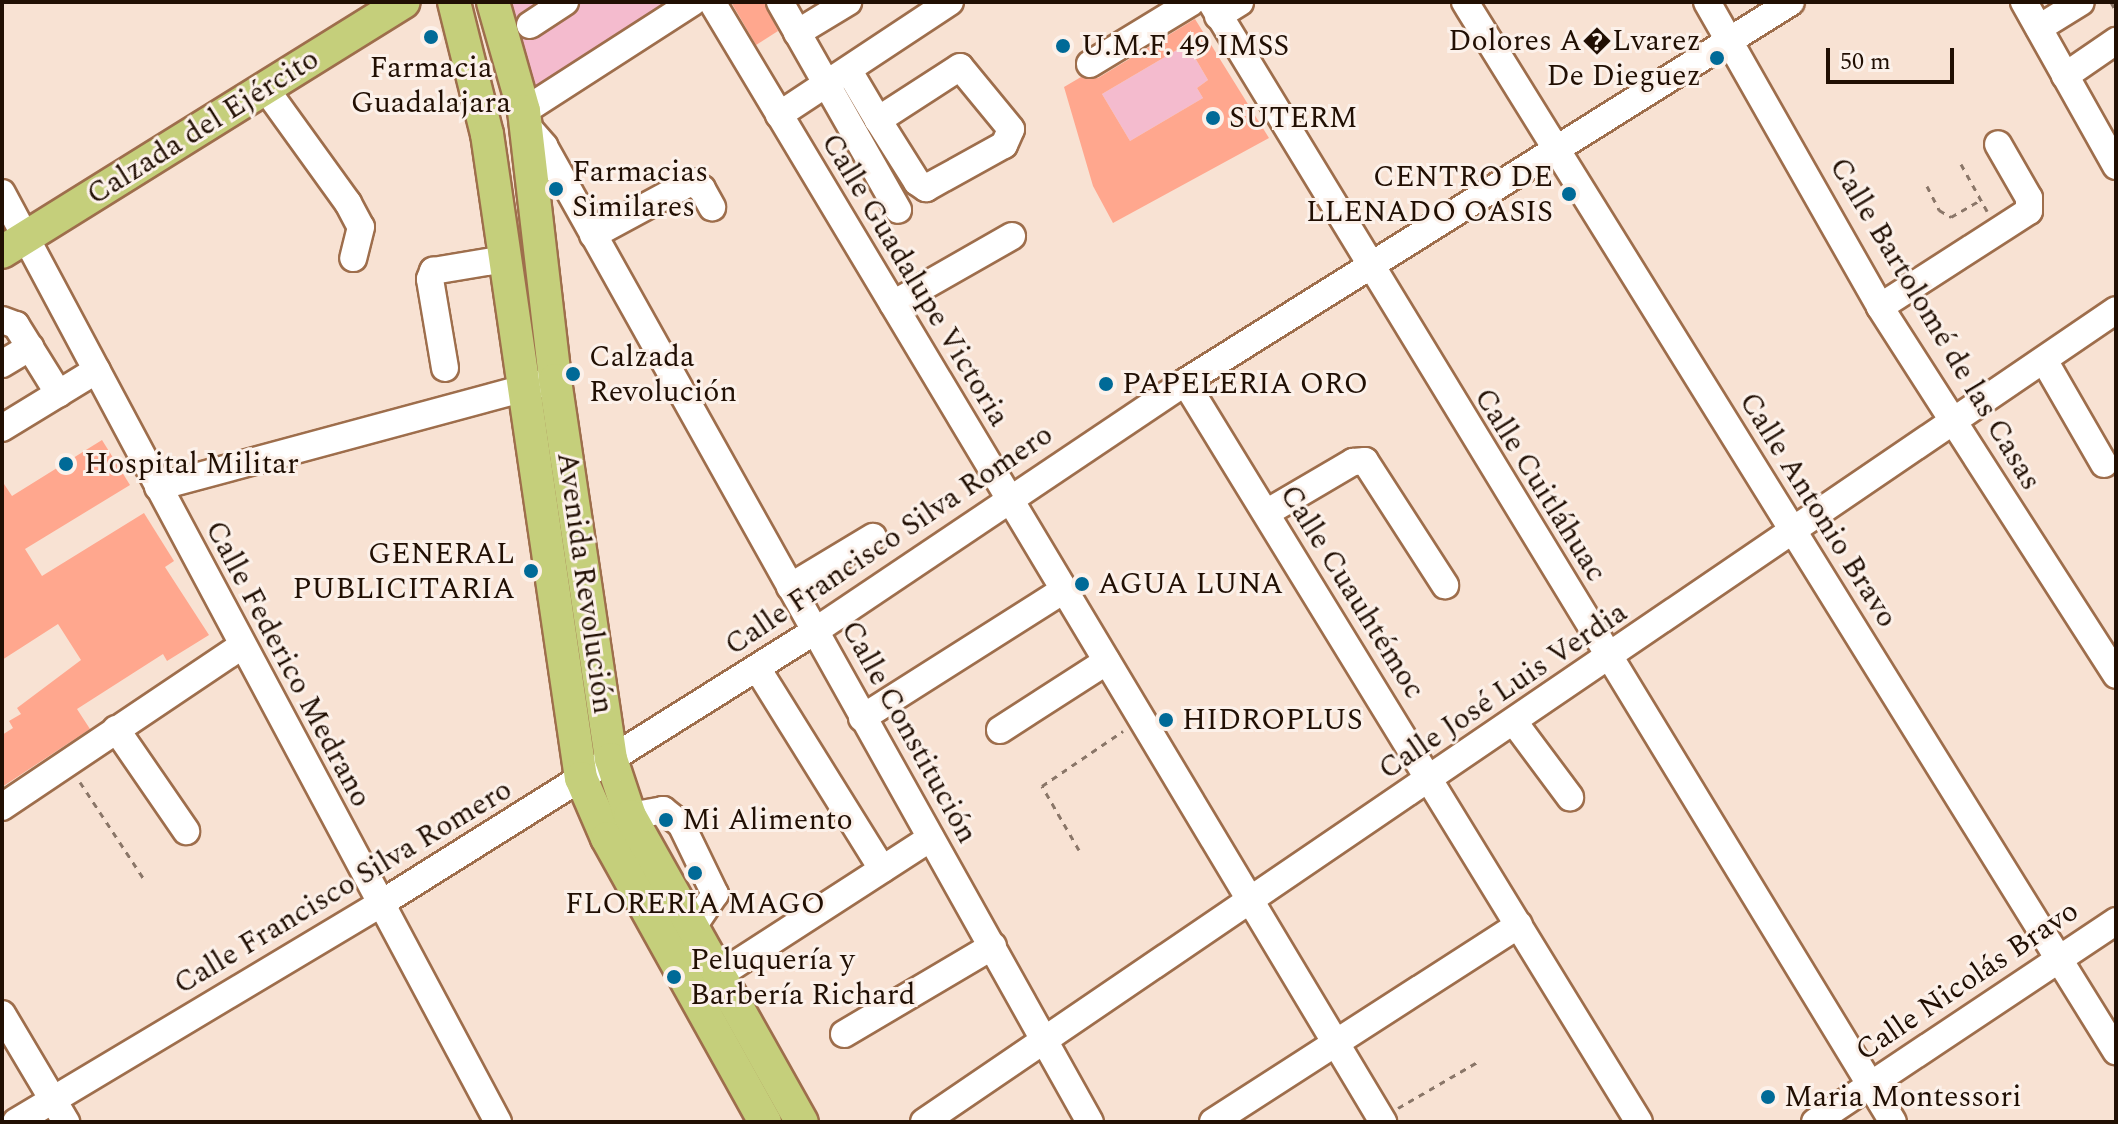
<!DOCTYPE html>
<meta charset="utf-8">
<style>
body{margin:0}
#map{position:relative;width:2118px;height:1124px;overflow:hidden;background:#f8e2d3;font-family:Spectral,serif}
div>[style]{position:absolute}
.green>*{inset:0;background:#f4bbce}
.building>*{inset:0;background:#ffa78e}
.path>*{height:3px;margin-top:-1.5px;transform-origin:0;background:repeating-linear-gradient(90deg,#8a7668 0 6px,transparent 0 12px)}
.roads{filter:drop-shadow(2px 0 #9e6e4c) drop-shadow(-2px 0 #9e6e4c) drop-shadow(0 2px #9e6e4c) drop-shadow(0 -2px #9e6e4c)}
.minor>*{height:26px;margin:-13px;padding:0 13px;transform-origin:13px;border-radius:13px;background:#fff}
.major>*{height:32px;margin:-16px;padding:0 16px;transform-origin:16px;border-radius:16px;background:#c5cf7b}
.dots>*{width:22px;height:22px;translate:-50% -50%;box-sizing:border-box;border:4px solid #fcf1ea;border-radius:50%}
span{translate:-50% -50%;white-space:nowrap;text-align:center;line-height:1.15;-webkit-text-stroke:6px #fcf1ea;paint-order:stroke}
.poi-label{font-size:30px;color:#210f03}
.right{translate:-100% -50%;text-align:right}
.left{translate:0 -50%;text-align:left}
.street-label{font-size:30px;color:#210f03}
.frame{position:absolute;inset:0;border:4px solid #210f03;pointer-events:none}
.scale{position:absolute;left:1826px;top:48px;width:128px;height:36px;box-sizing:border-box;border:4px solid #210f03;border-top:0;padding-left:10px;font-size:24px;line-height:28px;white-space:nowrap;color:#210f03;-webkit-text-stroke:6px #fcf1ea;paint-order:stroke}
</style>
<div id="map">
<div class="green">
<i style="clip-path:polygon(511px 2px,679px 2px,534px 91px)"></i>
<i style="clip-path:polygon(1187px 44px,1208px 80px,1197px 88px,1203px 98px,1130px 141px,1102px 94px)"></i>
</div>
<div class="building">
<i style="clip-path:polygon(731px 2px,764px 2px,778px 31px,756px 45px)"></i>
<i style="clip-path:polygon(evenodd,1195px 19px,1269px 138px,1113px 223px,1093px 186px,1064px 87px,1081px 77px,1098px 78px,1195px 19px,1187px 44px,1208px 80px,1197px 88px,1203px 98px,1130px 141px,1102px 94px,1187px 44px)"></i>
<i style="clip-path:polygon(102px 440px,130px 485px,25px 549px,42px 576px,144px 513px,174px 561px,165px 567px,209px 635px,167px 661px,163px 654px,77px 709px,90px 729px,2px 787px,2px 735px,13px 728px,9px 721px,21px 714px,17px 708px,81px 660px,58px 624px,2px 660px,2px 481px,12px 496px)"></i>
</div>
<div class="path">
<i style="left:2111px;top:2px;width:10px;rotate:61deg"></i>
<i style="left:1961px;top:164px;width:54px;rotate:61deg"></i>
<i style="left:1927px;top:186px;width:27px;rotate:63deg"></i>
<i style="left:1939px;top:210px;width:14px;rotate:30deg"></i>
<i style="left:1951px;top:217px;width:34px;rotate:-30deg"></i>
<i style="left:80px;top:782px;width:116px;rotate:56.6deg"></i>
<i style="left:1079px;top:850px;width:74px;rotate:-120deg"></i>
<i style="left:1042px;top:786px;width:98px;rotate:-34.2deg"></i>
<i style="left:1398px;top:1108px;width:94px;rotate:-30.1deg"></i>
</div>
<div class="roads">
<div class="minor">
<i style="left:712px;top:2px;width:1306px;rotate:59.07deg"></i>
<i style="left:780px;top:2px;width:239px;rotate:60.4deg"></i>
<i style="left:1211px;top:2px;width:1311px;rotate:58.66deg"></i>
<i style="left:1465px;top:2px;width:1235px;rotate:58.18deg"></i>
<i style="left:1707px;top:2px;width:351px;rotate:60.4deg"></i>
<i style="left:1880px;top:307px;width:437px;rotate:57.3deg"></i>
<i style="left:2024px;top:2px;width:188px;rotate:60.7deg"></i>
<i style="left:1218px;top:16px;width:26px;rotate:-32deg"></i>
<i style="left:530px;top:25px;width:42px;rotate:-33.3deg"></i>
<i style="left:2039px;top:28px;width:49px;rotate:-31.8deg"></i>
<i style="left:797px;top:33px;width:60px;rotate:-31.3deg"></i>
<i style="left:1090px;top:64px;width:119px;rotate:-31.3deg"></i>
<i style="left:849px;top:71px;width:57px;rotate:59.4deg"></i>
<i style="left:878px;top:120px;width:73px;rotate:57.8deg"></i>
<i style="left:917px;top:182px;width:11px;rotate:34deg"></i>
<i style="left:926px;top:188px;width:89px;rotate:-28.9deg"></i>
<i style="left:1004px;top:145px;width:17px;rotate:-66deg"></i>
<i style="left:1011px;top:129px;width:80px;rotate:-129.4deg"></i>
<i style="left:960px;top:67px;width:98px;rotate:147.1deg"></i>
<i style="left:2065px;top:76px;width:62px;rotate:-34.5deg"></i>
<i style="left:265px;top:88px;width:142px;rotate:54.2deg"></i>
<i style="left:348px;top:203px;width:27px;rotate:62deg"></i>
<i style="left:361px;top:227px;width:32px;rotate:104deg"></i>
<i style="left:524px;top:111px;width:201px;rotate:-32.8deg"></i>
<i style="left:779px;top:115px;width:205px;rotate:-33.5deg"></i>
<i style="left:526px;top:125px;width:28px;rotate:49deg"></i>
<i style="left:544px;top:146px;width:1118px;rotate:60.78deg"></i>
<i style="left:2px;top:193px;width:1053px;rotate:61.9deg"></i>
<i style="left:593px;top:235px;width:111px;rotate:-28.4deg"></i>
<i style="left:691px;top:182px;width:13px;rotate:32deg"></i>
<i style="left:702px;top:189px;width:21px;rotate:61deg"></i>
<i style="left:893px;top:304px;width:137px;rotate:-29.7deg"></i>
<i style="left:1880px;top:307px;width:177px;rotate:-32.8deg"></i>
<i style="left:2029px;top:211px;width:13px;rotate:-90deg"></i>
<i style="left:2029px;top:198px;width:62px;rotate:-119.9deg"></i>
<i style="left:2px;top:320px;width:15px;rotate:20deg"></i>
<i style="left:16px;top:325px;width:81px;rotate:58.1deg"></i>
<i style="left:2044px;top:360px;width:120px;rotate:60deg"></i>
<i style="left:2px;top:364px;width:33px;rotate:-31deg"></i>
<i style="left:445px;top:368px;width:90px;rotate:-99.6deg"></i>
<i style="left:430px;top:279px;width:9px;rotate:-69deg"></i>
<i style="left:433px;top:271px;width:73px;rotate:-9.5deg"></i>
<i style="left:1185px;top:382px;width:868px;rotate:58.47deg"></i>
<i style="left:2px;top:428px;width:111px;rotate:-31.4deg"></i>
<i style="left:158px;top:487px;width:396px;rotate:-15.1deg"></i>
<i style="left:1266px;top:513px;width:101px;rotate:-30.4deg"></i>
<i style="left:1353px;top:462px;width:12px;rotate:-5deg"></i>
<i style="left:1365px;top:461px;width:148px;rotate:57.2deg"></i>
<i style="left:790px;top:587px;width:97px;rotate:-31.1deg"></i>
<i style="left:757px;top:668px;width:237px;rotate:58.1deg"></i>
<i style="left:862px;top:718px;width:239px;rotate:-32.4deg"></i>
<i style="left:1514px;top:722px;width:94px;rotate:53.3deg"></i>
<i style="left:116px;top:729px;width:124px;rotate:55.5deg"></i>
<i style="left:1000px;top:730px;width:127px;rotate:-32.8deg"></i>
<i style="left:2px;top:807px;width:289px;rotate:-33.9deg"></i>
<i style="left:630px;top:816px;width:34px;rotate:-10deg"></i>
<i style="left:663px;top:810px;width:23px;rotate:38deg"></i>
<i style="left:681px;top:824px;width:78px;rotate:64.1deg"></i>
<i style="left:715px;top:894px;width:40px;rotate:124deg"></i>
<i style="left:719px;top:975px;width:252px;rotate:-32.9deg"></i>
<i style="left:2px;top:1014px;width:126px;rotate:59.3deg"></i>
<i style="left:844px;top:1034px;width:173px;rotate:-30.6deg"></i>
<i style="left:16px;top:1122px;width:424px;rotate:-30.9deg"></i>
<i style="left:380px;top:904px;width:514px;rotate:-32.11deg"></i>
<i style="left:815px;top:631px;width:446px;rotate:-33.9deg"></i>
<i style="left:1185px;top:382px;width:715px;rotate:-32.09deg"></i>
<i style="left:924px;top:1122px;width:1442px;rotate:-34.26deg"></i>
<i style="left:1213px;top:1122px;width:364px;rotate:-32.8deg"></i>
<i style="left:1815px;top:1122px;width:362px;rotate:-33.7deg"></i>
</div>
<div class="major">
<i style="left:454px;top:2px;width:136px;rotate:76deg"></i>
<i style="left:487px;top:134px;width:651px;rotate:81.7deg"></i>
<i style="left:581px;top:778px;width:65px;rotate:66.6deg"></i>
<i style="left:607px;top:838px;width:325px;rotate:60.9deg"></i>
<i style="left:493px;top:2px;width:113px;rotate:74.1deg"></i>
<i style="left:524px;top:111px;width:271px;rotate:83.4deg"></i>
<i style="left:555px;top:380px;width:383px;rotate:81.6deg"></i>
<i style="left:611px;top:759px;width:60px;rotate:71.6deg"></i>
<i style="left:630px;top:816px;width:351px;rotate:60.7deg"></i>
<i style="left:2px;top:252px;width:473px;rotate:-31.9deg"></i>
</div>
</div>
<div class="dots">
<i style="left:431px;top:37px;background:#006a97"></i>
<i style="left:1063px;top:46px;background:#006a97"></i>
<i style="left:1717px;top:58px;background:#006a97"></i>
<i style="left:1213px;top:118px;background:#006a97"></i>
<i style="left:556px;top:189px;background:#006a97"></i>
<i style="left:1569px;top:194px;background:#006a97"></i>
<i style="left:573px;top:374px;background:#006a97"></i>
<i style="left:1106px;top:384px;background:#006a97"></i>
<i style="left:66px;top:464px;background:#006a97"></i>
<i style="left:531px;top:571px;background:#006a97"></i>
<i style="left:1082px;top:584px;background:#006a97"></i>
<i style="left:1166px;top:720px;background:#006a97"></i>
<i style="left:666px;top:820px;background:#006a97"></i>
<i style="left:695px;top:873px;background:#006a97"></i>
<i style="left:674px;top:977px;background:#006a97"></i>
<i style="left:1768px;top:1097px;background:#006a97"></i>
</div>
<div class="poi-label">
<span class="right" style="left:1701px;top:58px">Dolores A�Lvarez<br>De Dieguez</span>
<span class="left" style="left:1081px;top:46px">U.M.F. 49 IMSS</span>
<span style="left:431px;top:85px">Farmacia<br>Guadalajara</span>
<span class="left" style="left:1229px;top:118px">SUTERM</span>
<span class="left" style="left:572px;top:189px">Farmacias<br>Similares</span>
<span class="right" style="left:1553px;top:194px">CENTRO DE<br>LLENADO OASIS</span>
<span class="left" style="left:589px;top:374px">Calzada<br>Revolución</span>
<span class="left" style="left:1122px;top:384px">PAPELERIA ORO</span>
<span class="left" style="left:84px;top:464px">Hospital Militar</span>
<span class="right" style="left:515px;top:571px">GENERAL<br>PUBLICITARIA</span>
<span class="left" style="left:1098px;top:584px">AGUA LUNA</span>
<span class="left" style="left:1182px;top:720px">HIDROPLUS</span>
<span class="left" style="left:682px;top:820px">Mi Alimento</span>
<span style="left:695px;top:904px">FLORERIA MAGO</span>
<span class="left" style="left:690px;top:977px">Peluquería y<br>Barbería Richard</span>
<span class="left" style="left:1784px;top:1097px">Maria Montessori</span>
</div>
<div class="street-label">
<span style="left:203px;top:127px;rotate:-32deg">Calzada del Ejército</span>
<span style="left:915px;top:280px;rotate:59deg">Calle Guadalupe Victoria</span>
<span style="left:1935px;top:324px;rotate:59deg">Calle Bartolomé de las Casas</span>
<span style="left:1540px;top:485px;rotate:58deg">Calle Cuitláhuac</span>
<span style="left:1818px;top:510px;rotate:58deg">Calle Antonio Bravo</span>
<span style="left:889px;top:540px;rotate:-34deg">Calle Francisco Silva Romero</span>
<span style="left:585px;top:583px;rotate:82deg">Avenida Revolución</span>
<span style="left:1352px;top:592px;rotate:58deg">Calle Cuauhtémoc</span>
<span style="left:288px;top:664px;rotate:62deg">Calle Federico Medrano</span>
<span style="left:1503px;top:691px;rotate:-34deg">Calle José Luis Verdia</span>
<span style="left:909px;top:732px;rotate:61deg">Calle Constitución</span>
<span style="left:343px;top:887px;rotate:-31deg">Calle Francisco Silva Romero</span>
<span style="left:1967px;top:981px;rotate:-34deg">Calle Nicolás Bravo</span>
</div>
<div class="frame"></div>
<div class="scale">50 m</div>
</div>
